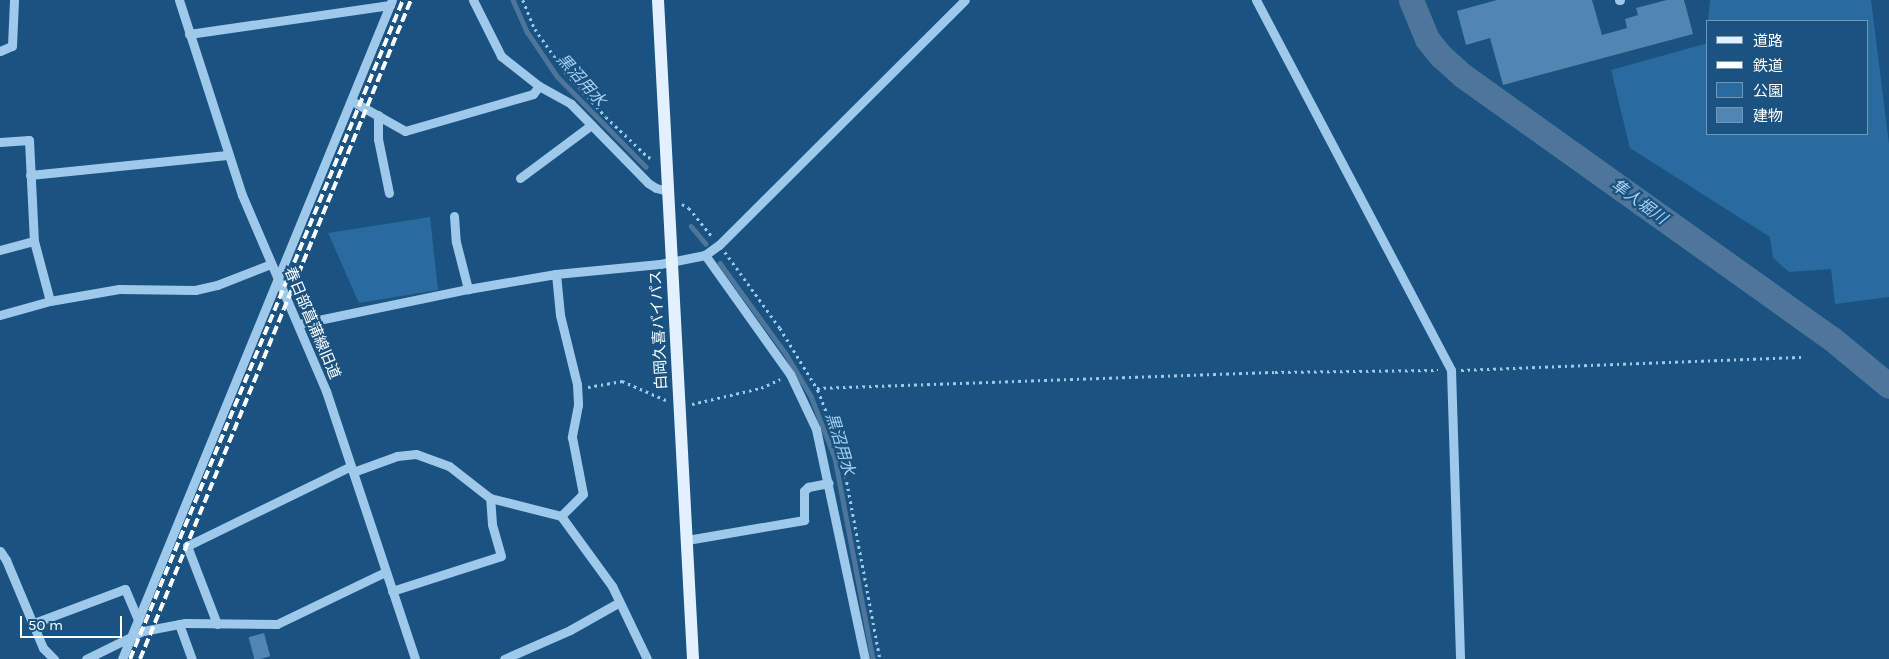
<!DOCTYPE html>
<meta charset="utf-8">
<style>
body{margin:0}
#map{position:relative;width:1889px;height:659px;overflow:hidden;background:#1a5282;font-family:Karla,"Noto Sans JP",sans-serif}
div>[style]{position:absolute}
.green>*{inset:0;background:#296b9f}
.stream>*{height:4.5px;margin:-2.25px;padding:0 2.25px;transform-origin:2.25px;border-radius:2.25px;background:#4d769a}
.river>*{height:25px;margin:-12.5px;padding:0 12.5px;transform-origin:12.5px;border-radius:12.5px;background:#4d769a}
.building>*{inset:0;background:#5086b1;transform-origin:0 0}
.path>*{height:2.5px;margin-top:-1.25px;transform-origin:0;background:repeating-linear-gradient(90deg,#9ec9eb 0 2.5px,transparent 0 6.5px)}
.minor>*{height:9px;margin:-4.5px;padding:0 4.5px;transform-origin:4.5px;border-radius:4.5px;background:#9ec9eb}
.major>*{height:12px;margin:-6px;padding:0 6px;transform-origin:6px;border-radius:6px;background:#e2f0ff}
.rail>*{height:4px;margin-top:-2px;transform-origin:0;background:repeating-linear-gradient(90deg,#fff 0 9px,transparent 0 13px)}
span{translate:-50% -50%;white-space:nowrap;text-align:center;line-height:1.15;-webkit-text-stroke:4.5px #1a5282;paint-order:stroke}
.street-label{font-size:15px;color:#fff}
.water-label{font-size:16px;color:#a9d2f2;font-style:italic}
.legend{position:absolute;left:1706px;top:20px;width:162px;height:115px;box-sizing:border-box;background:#1a5282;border:1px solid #7697b4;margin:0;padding:6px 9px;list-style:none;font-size:15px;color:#fff}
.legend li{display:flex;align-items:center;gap:10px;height:25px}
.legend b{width:25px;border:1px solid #7697b4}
.scale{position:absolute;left:20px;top:616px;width:102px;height:22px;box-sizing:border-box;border:2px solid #fff;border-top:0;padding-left:6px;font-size:15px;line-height:18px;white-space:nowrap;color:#fff;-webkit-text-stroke:4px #1a5282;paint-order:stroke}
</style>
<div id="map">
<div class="green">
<i style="clip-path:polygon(1710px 0,1871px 0,1889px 144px,1889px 297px,1835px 304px,1831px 269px,1789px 272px,1773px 258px,1770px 237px,1630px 148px,1611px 70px,1708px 43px,1708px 134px,1868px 134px,1868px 21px,1708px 21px)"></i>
<i style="clip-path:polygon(430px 217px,438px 290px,359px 303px,328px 233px)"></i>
</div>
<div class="stream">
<i style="left:513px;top:0;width:36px;rotate:66deg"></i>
<i style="left:528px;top:33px;width:52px;rotate:56deg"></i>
<i style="left:557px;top:76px;width:127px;rotate:45.6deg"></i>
<i style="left:691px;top:226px;width:23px;rotate:50deg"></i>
<i style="left:720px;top:263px;width:112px;rotate:54deg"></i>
<i style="left:786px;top:354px;width:49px;rotate:59.2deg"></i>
<i style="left:811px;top:396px;width:66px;rotate:68.8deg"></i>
<i style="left:835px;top:458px;width:205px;rotate:79.3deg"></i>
</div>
<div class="river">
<i style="left:1411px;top:0;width:42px;rotate:67.7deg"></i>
<i style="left:1427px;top:39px;width:22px;rotate:51deg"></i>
<i style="left:1441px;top:56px;width:28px;rotate:42deg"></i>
<i style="left:1462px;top:75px;width:453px;rotate:35.5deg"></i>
<i style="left:1831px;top:338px;width:75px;rotate:39.6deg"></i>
</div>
<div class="building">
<i style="clip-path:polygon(1497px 0,1592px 0,1602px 35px,1627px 28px,1625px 19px,1638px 15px,1636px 8px,1667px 0,1684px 0,1693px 34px,1503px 85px,1490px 38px,1466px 45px,1457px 11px)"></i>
<i style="left:264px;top:633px;width:24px;height:16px;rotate:75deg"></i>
</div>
<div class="path">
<i style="left:523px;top:0;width:31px;rotate:68deg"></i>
<i style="left:535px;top:29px;width:54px;rotate:54.8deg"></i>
<i style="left:566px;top:73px;width:59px;rotate:47.7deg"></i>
<i style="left:606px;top:117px;width:58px;rotate:43.6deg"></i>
<i style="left:648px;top:157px;width:6px;rotate:18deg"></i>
<i style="left:682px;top:204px;width:8px;rotate:30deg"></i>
<i style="left:689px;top:208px;width:36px;rotate:51deg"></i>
<i style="left:725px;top:252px;width:94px;rotate:54.1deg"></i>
<i style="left:780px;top:328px;width:73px;rotate:58.5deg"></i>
<i style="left:818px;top:390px;width:64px;rotate:69deg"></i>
<i style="left:841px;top:450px;width:213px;rotate:79.4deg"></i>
<i style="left:1461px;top:370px;width:341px;rotate:-2.2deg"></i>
<i style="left:588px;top:387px;width:35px;rotate:-10deg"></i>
<i style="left:622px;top:381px;width:48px;rotate:23.4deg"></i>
<i style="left:817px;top:388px;width:458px;rotate:-2deg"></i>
<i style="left:1275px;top:372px;width:163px;rotate:-0.7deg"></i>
<i style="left:692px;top:404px;width:71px;rotate:-13.1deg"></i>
<i style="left:761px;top:388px;width:21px;rotate:-25deg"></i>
</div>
<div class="minor">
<i style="left:179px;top:0;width:205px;rotate:72.1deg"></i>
<i style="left:242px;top:195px;width:213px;rotate:66.8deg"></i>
<i style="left:326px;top:391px;width:282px;rotate:71.6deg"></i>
<i style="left:473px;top:0;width:63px;rotate:63.4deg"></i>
<i style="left:501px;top:56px;width:48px;rotate:38.3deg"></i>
<i style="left:539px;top:86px;width:37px;rotate:29deg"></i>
<i style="left:571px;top:104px;width:110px;rotate:45.7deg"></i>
<i style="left:648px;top:183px;width:9px;rotate:32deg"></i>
<i style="left:656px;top:188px;width:12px;rotate:14deg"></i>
<i style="left:1256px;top:0;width:418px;rotate:62.2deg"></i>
<i style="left:1451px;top:370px;width:289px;rotate:88.2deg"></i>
<i style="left:1619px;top:0;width:1px"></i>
<i style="left:189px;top:34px;width:203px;rotate:-8.2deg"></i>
<i style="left:0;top:51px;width:13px;rotate:-23deg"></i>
<i style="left:12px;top:46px;width:46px;rotate:-87.5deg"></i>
<i style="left:352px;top:101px;width:61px;rotate:29.5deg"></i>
<i style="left:405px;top:131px;width:133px;rotate:-16.1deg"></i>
<i style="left:533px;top:94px;width:10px;rotate:-53deg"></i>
<i style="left:378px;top:115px;width:24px;rotate:90deg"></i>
<i style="left:378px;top:139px;width:55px;rotate:78.5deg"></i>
<i style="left:0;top:142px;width:29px;rotate:-4deg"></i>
<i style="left:29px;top:140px;width:101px;rotate:87.2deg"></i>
<i style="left:34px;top:241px;width:62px;rotate:75.1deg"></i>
<i style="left:30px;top:175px;width:198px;rotate:-5.8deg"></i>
<i style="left:520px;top:178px;width:89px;rotate:-36.7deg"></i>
<i style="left:454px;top:216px;width:26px;rotate:86deg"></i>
<i style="left:456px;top:242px;width:49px;rotate:75.7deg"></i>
<i style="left:0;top:250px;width:35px;rotate:-15deg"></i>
<i style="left:705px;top:255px;width:146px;rotate:54.5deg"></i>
<i style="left:790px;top:374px;width:61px;rotate:64.7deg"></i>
<i style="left:816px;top:429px;width:235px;rotate:78deg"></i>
<i style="left:556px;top:274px;width:41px;rotate:84.4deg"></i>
<i style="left:560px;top:315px;width:71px;rotate:76.2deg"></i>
<i style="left:577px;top:384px;width:21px;rotate:87deg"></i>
<i style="left:578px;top:405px;width:33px;rotate:101deg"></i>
<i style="left:572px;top:437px;width:58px;rotate:79.1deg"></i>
<i style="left:583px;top:494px;width:31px;rotate:135deg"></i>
<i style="left:561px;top:516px;width:87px;rotate:53.9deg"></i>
<i style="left:612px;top:586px;width:81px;rotate:64.4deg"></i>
<i style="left:0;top:315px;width:52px;rotate:-15.6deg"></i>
<i style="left:50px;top:301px;width:70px;rotate:-9.9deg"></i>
<i style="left:119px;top:289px;width:76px;rotate:0.8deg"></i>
<i style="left:195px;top:290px;width:23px;rotate:-13deg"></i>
<i style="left:217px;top:285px;width:58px;rotate:-21.3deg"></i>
<i style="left:299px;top:324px;width:173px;rotate:-11.7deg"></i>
<i style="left:468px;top:289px;width:89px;rotate:-9.7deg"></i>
<i style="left:556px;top:274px;width:104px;rotate:-5.5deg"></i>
<i style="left:660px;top:264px;width:46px;rotate:-11.3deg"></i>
<i style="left:705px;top:255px;width:17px;rotate:-36deg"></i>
<i style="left:719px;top:245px;width:347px;rotate:-44.9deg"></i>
<i style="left:353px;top:472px;width:47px;rotate:-20deg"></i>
<i style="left:397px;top:456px;width:19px;rotate:-6deg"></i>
<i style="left:416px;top:454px;width:35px;rotate:20deg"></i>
<i style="left:449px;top:466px;width:52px;rotate:38deg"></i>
<i style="left:490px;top:498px;width:73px;rotate:14.2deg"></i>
<i style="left:687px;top:540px;width:119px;rotate:-9.7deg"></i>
<i style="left:804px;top:520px;width:29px;rotate:-90deg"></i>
<i style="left:804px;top:491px;width:6px;rotate:-45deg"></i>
<i style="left:808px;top:487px;width:21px;rotate:-11deg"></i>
<i style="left:0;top:551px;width:11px;rotate:56deg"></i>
<i style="left:6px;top:560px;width:95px;rotate:67.2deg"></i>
<i style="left:43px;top:648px;width:16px;rotate:45deg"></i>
<i style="left:392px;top:591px;width:114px;rotate:-17.8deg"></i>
<i style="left:501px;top:556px;width:33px;rotate:-106deg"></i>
<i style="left:492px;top:524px;width:26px;rotate:-94deg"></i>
<i style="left:34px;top:623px;width:97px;rotate:-20.5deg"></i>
<i style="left:125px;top:589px;width:34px;rotate:67deg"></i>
<i style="left:179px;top:624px;width:37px;rotate:70deg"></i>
<i style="left:217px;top:624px;width:84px;rotate:-111deg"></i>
<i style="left:187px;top:546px;width:182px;rotate:-26deg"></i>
<i style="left:86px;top:659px;width:64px;rotate:-26.2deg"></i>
<i style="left:143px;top:631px;width:43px;rotate:-10.8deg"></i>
<i style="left:185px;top:623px;width:92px;rotate:0.6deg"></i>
<i style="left:277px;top:624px;width:120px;rotate:-25.7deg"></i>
<i style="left:122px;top:659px;width:712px;rotate:-67.72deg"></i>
<i style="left:504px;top:659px;width:72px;rotate:-23.7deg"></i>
<i style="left:570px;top:630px;width:55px;rotate:-29.4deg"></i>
</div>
<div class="major">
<i style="left:658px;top:0;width:660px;rotate:86.96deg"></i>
</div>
<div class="rail">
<i style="left:130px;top:659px;width:713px;rotate:-67.5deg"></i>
<i style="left:140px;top:659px;width:713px;rotate:-67.65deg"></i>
</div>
<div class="street-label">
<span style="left:312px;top:323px;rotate:67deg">春日部菖蒲線旧道</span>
<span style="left:659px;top:330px;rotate:-93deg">白岡久喜バイパス</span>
</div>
<div class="water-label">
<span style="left:581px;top:80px;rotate:48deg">黒沼用水</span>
<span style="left:1639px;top:202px;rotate:36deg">隼人堀川</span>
<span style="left:840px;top:444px;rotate:73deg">黒沼用水</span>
</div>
<ul class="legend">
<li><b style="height:6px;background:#e2f0ff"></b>道路</li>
<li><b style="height:6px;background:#fff"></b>鉄道</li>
<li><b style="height:14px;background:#296b9f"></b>公園</li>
<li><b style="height:14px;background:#5086b1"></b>建物</li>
</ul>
<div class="scale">50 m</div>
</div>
